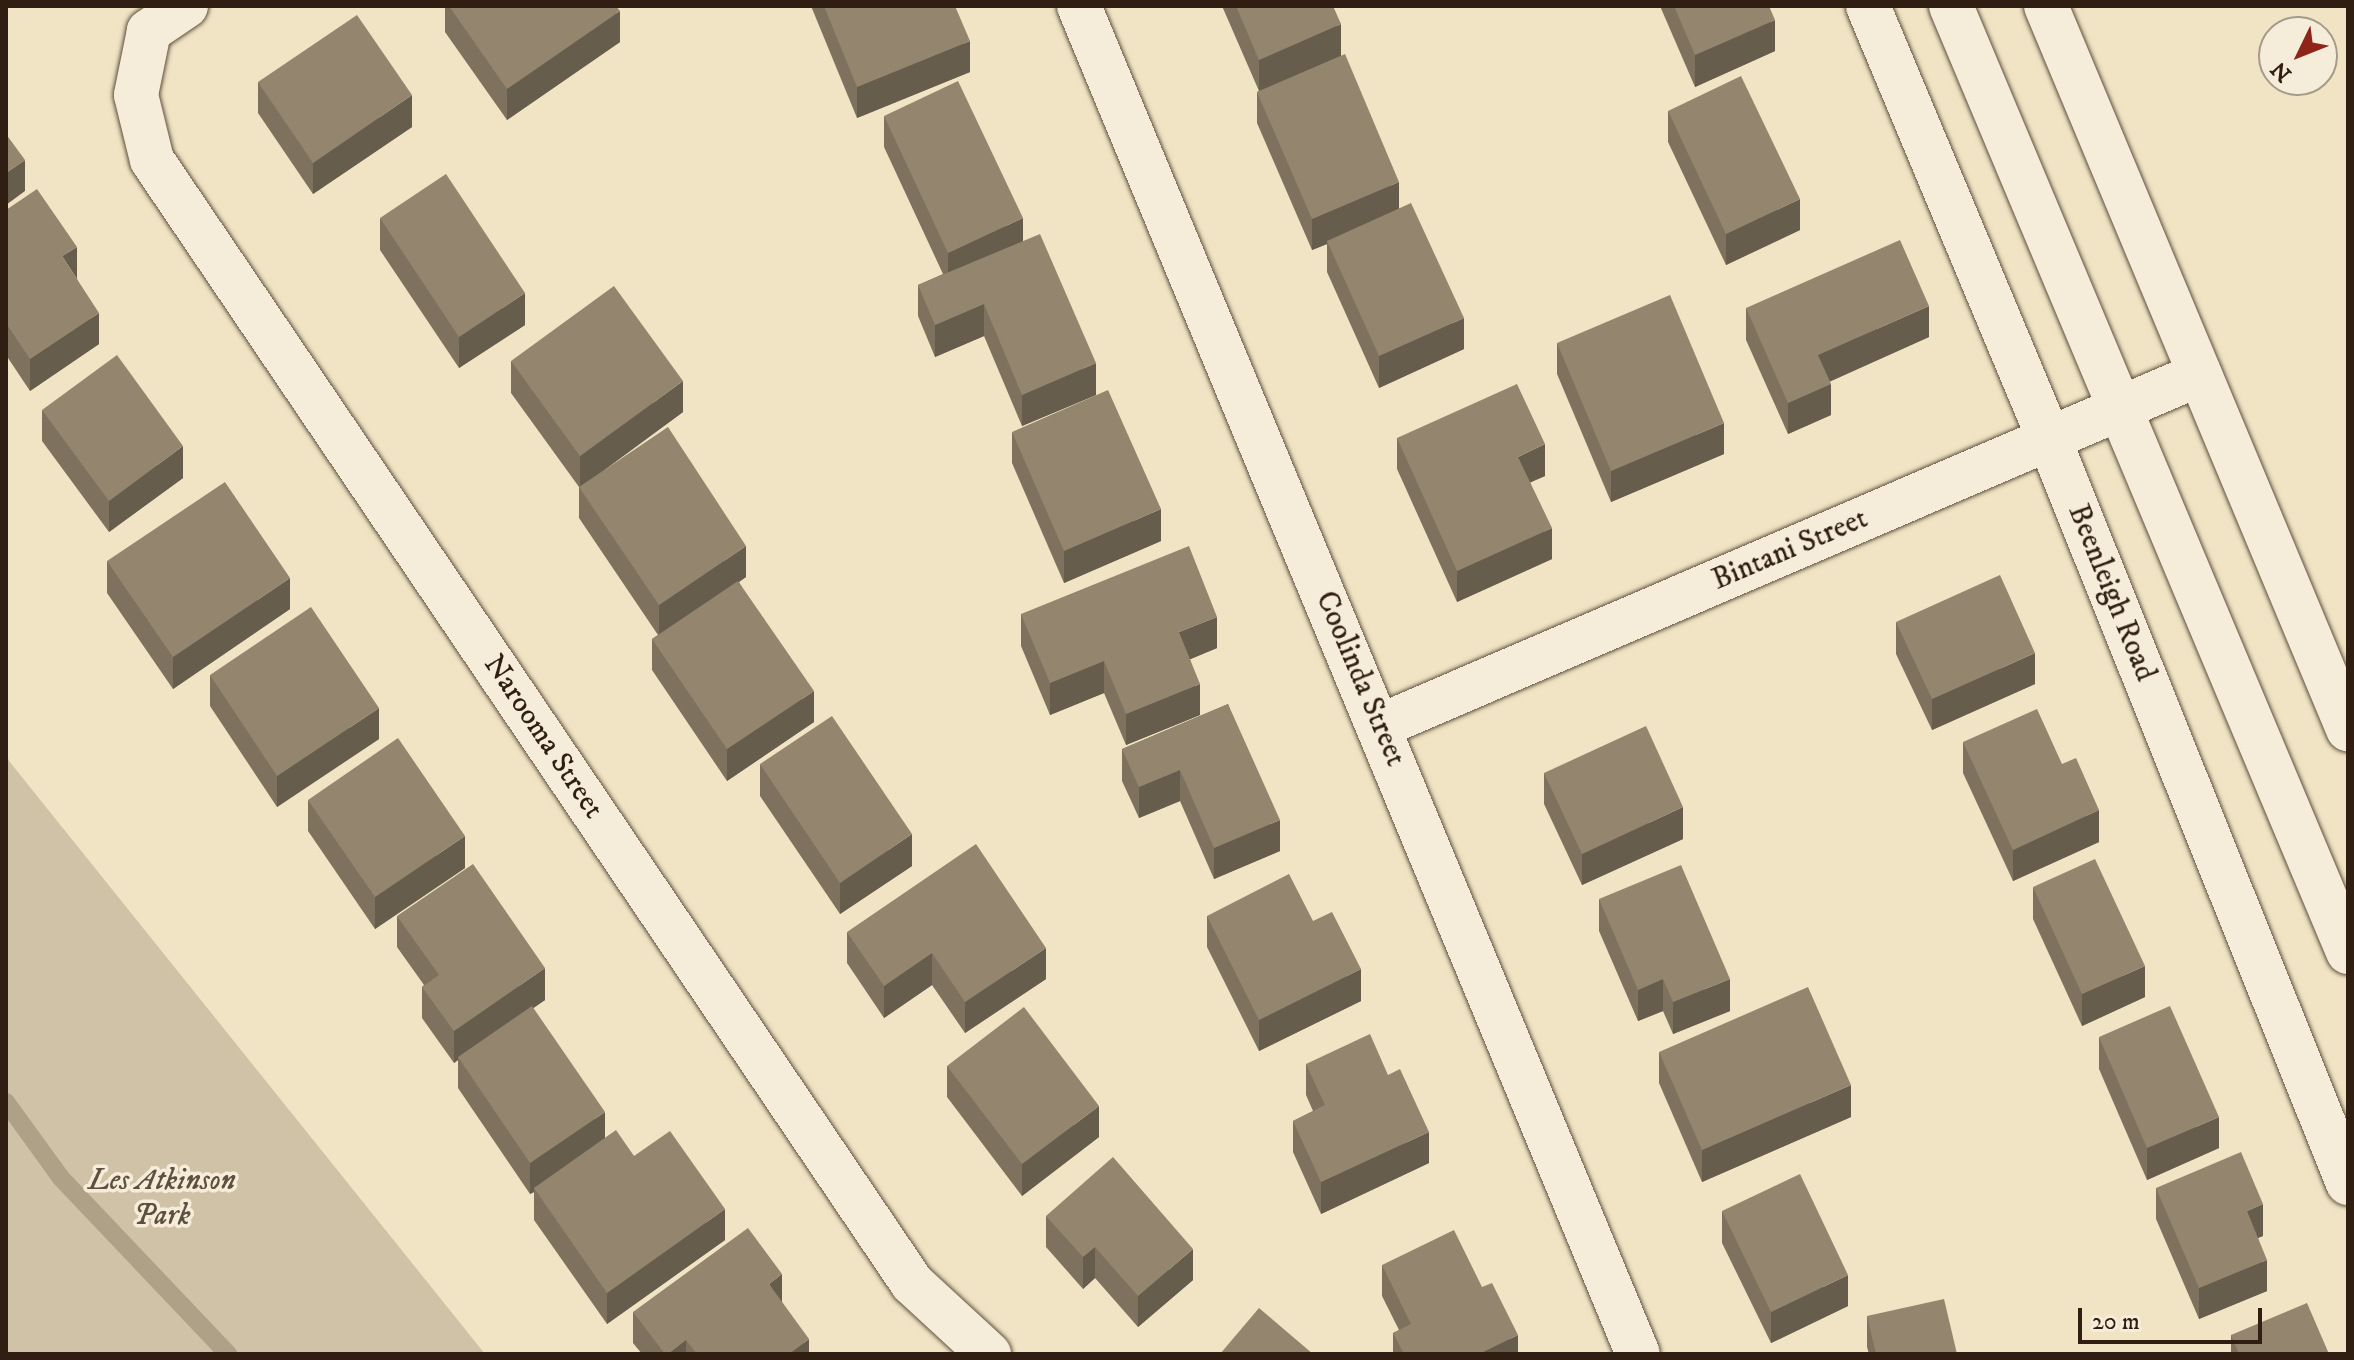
<!DOCTYPE html>
<html>
<head>
<meta charset="utf-8">
<style>
	body { margin:0 }
	#map { position:relative; width:2354px; height:1360px; overflow:hidden; background:#f0e4c4; font-family:"IM FELL DW Pica",serif }
	div>[style] { position:absolute }
	[style*='--x'] { left:calc(var(--x)*1px); top:calc(var(--y)*1px); width:calc(var(--w)*1px); rotate:calc(var(--a)*1deg) }
	.green>* { inset:0; background:#cfc2a6 }
	.stream>* { height:18px; margin:-9px; padding:0 9px; transform-origin:9px; border-radius:9px; background:#aea187 }
	.roads { filter:drop-shadow(0 0 2px #5f503e) drop-shadow(0 0 2px #5f503e) }
	.minor>* { height:44px; margin:-22px; padding:0 22px; transform-origin:22px; border-radius:22px; background:#f5edd9 }
	.secondary>* { height:44px; margin:-22px; padding:0 22px; transform-origin:22px; border-radius:22px; background:#f5edd9 }
	.wall>* { inset:0; background:#7e725f }
	.shaded-wall>* { inset:0; background:#675d4d }
	.building>* { inset:0; background:#93856e }
	span { translate:-50% -50%; white-space:nowrap; text-align:center; line-height:1.15; -webkit-text-stroke:7px #f5edd9; paint-order:stroke }
	.street-label { font-size:30px; color:#2f1e11 }
	.park-label { font-size:30px; color:#5f4f3e; font-style:italic }
	.frame { position:absolute; inset:0; border:8px solid #2f1e11; pointer-events:none }
	.north { position:absolute; left:2258px; top:16px; width:80px; height:80px; box-sizing:border-box; background:#f5edd9; border:2px solid #a69a89; border-radius:50%; rotate:227deg; font-size:22px; font-weight:700; line-height:32px; text-align:center; color:#2f1e11 }
	.north::after { content:''; display:block; margin:auto; width:28px; height:36px; background:#8f2418; clip-path:polygon(50% 0,100% 100%,50% 72%,0 100%) }
	.scale { position:absolute; left:2078px; top:1308px; width:184px; height:36px; box-sizing:border-box; border:4px solid #2f1e11; border-top:0; padding-left:10px; font-size:24px; line-height:28px; white-space:nowrap; color:#2f1e11; -webkit-text-stroke:6px #f5edd9; paint-order:stroke }
</style>
</head>
<body>
<div id="map">
	<div class="green">
		<div style="clip-path:polygon(6px 753px,9px 761px,485px 1354px,6px 1354px)"></div>
	</div>
	<div class="stream">
		<div style="--x:6;--y:1102;--w:94;--a:54.1"></div>
		<div style="--x:61;--y:1178;--w:243;--a:46.5"></div>
	</div>
	<div class="roads">
		<div class="minor">
			<div style="--x:186;--y:6;--w:45;--a:146"></div>
			<div style="--x:149;--y:31;--w:65;--a:101.5"></div>
			<div style="--x:136;--y:95;--w:67;--a:76.2"></div>
			<div style="--x:152;--y:160;--w:1356;--a:55.91"></div>
			<div style="--x:912;--y:1283;--w:105;--a:42.7"></div>
			<div style="--x:1079;--y:6;--w:1459;--a:67.48"></div>
			<div style="--x:1868;--y:6;--w:469;--a:67.3"></div>
			<div style="--x:2049;--y:439;--w:802;--a:68.11"></div>
			<div style="--x:1380;--y:726;--w:892;--a:-23.23"></div>
		</div>
		<div class="secondary">
			<div style="--x:1951;--y:6;--w:1026;--a:67.23"></div>
			<div style="--x:2046;--y:6;--w:784;--a:67.33"></div>
		</div>
	</div>
	<div class="wall">
		<div style="clip-path:polygon(445px 6px,616px 6px,620px 42px,507px 120px,445px 32px)"></div>
		<div style="clip-path:polygon(811px 6px,955px 6px,970px 72px,857px 118px)"></div>
		<div style="clip-path:polygon(1222px 6px,1333px 6px,1341px 56px,1399px 208px,1464px 349px,1379px 388px,1327px 272px,1327px 244px,1312px 250px,1257px 123px,1257px 92px,1259px 91px)"></div>
		<div style="clip-path:polygon(1660px 6px,1769px 6px,1775px 51px,1695px 87px)"></div>
		<div style="clip-path:polygon(258px 82px,412px 127px,313px 194px,258px 113px)"></div>
		<div style="clip-path:polygon(1668px 111px,1800px 230px,1726px 265px,1668px 142px)"></div>
		<div style="clip-path:polygon(884px 116px,1023px 241px,1096px 395px,1022px 426px,984px 336px,935px 357px,918px 316px,918px 285px,943px 274px,884px 147px)"></div>
		<div style="clip-path:polygon(6px 210px,77px 279px,99px 344px,30px 391px,6px 355px)"></div>
		<div style="clip-path:polygon(380px 218px,525px 325px,459px 368px,380px 250px)"></div>
		<div style="clip-path:polygon(1746px 308px,1929px 337px,1830px 381px,1831px 415px,1788px 434px,1746px 340px)"></div>
		<div style="clip-path:polygon(1557px 343px,1724px 454px,1611px 502px,1557px 374px)"></div>
		<div style="clip-path:polygon(511px 361px,683px 412px,604px 470px,746px 577px,739px 582px,814px 722px,727px 781px,652px 670px,652px 639px,658px 635px,579px 518px,579px 487px,511px 393px)"></div>
		<div style="clip-path:polygon(42px 410px,183px 478px,109px 532px,42px 441px)"></div>
		<div style="clip-path:polygon(1012px 432px,1161px 541px,1064px 583px,1012px 463px)"></div>
		<div style="clip-path:polygon(1397px 438px,1545px 476px,1530px 482px,1552px 559px,1457px 602px,1397px 469px)"></div>
		<div style="clip-path:polygon(107px 561px,290px 609px,173px 689px,107px 593px)"></div>
		<div style="clip-path:polygon(1021px 614px,1217px 648px,1190px 659px,1200px 715px,1126px 745px,1104px 693px,1050px 715px,1021px 646px)"></div>
		<div style="clip-path:polygon(1896px 622px,2035px 684px,1932px 730px,1896px 654px)"></div>
		<div style="clip-path:polygon(210px 675px,379px 739px,277px 807px,210px 706px)"></div>
		<div style="clip-path:polygon(1228px 704px,1280px 851px,1214px 879px,1180px 801px,1139px 818px,1122px 781px,1122px 749px)"></div>
		<div style="clip-path:polygon(1963px 742px,2062px 764px,2099px 842px,2013px 881px,1963px 773px)"></div>
		<div style="clip-path:polygon(760px 764px,912px 866px,840px 914px,760px 796px)"></div>
		<div style="clip-path:polygon(1544px 773px,1683px 839px,1582px 885px,1544px 804px)"></div>
		<div style="clip-path:polygon(308px 800px,465px 868px,375px 929px,308px 831px)"></div>
		<div style="clip-path:polygon(2033px 887px,2145px 997px,2082px 1026px,2033px 919px)"></div>
		<div style="clip-path:polygon(1599px 899px,1730px 1011px,1673px 1034px,1663px 1011px,1638px 1021px,1599px 931px)"></div>
		<div style="clip-path:polygon(397px 916px,545px 1000px,533px 1008px,605px 1138px,634px 1156px,725px 1240px,607px 1324px,534px 1220px,534px 1192px,530px 1194px,458px 1088px,458px 1060px,454px 1063px,422px 1018px,422px 987px,424px 985px,397px 947px)"></div>
		<div style="clip-path:polygon(1207px 916px,1313px 921px,1361px 1001px,1259px 1051px,1207px 947px)"></div>
		<div style="clip-path:polygon(847px 932px,1046px 979px,965px 1033px,932px 985px,884px 1018px,847px 963px)"></div>
		<div style="clip-path:polygon(2099px 1037px,2219px 1148px,2147px 1180px,2099px 1069px)"></div>
		<div style="clip-path:polygon(1659px 1052px,1851px 1117px,1702px 1182px,1659px 1083px)"></div>
		<div style="clip-path:polygon(1306px 1064px,1429px 1163px,1321px 1214px,1293px 1152px,1293px 1121px,1313px 1111px,1306px 1095px)"></div>
		<div style="clip-path:polygon(947px 1066px,1099px 1137px,1022px 1196px,947px 1097px)"></div>
		<div style="clip-path:polygon(2156px 1188px,2263px 1236px,2258px 1238px,2267px 1291px,2199px 1319px,2156px 1219px)"></div>
		<div style="clip-path:polygon(1722px 1211px,1848px 1306px,1771px 1343px,1722px 1243px)"></div>
		<div style="clip-path:polygon(1046px 1216px,1193px 1280px,1138px 1327px,1095px 1278px,1083px 1289px,1046px 1247px)"></div>
		<div style="clip-path:polygon(1382px 1265px,1482px 1287px,1518px 1354px,1393px 1354px,1393px 1333px,1399px 1330px,1382px 1296px)"></div>
		<div style="clip-path:polygon(782px 1302px,809px 1354px,642px 1354px,633px 1343px,633px 1312px)"></div>
		<div style="clip-path:polygon(1867px 1316px,1957px 1354px,1869px 1354px,1867px 1347px)"></div>
		<div style="clip-path:polygon(2231px 1335px,2329px 1354px,2231px 1354px)"></div>
	</div>
	<div class="shaded-wall">
		<div style="clip-path:polygon(620px 11px,620px 42px,507px 120px,507px 89px)"></div>
		<div style="clip-path:polygon(1775px 20px,1775px 51px,1695px 87px,1695px 55px)"></div>
		<div style="clip-path:polygon(1341px 24px,1341px 56px,1259px 91px,1259px 60px)"></div>
		<div style="clip-path:polygon(970px 41px,970px 72px,857px 118px,857px 87px)"></div>
		<div style="clip-path:polygon(412px 95px,412px 127px,313px 194px,313px 163px)"></div>
		<div style="clip-path:polygon(25px 160px,25px 191px,6px 205px,6px 173px)"></div>
		<div style="clip-path:polygon(1399px 182px,1399px 213px,1327px 241px,1327px 244px,1312px 250px,1312px 219px)"></div>
		<div style="clip-path:polygon(1800px 199px,1800px 230px,1726px 265px,1726px 234px)"></div>
		<div style="clip-path:polygon(1023px 218px,1023px 250px,948px 284px,948px 253px)"></div>
		<div style="clip-path:polygon(77px 247px,77px 279px,62px 256px)"></div>
		<div style="clip-path:polygon(525px 293px,525px 325px,459px 368px,459px 337px)"></div>
		<div style="clip-path:polygon(984px 304px,984px 336px,935px 357px,935px 325px)"></div>
		<div style="clip-path:polygon(1929px 306px,1929px 337px,1818px 387px,1818px 355px)"></div>
		<div style="clip-path:polygon(99px 313px,99px 344px,30px 391px,30px 359px)"></div>
		<div style="clip-path:polygon(1464px 318px,1464px 349px,1379px 388px,1379px 356px)"></div>
		<div style="clip-path:polygon(1096px 363px,1096px 395px,1022px 426px,1022px 395px)"></div>
		<div style="clip-path:polygon(683px 381px,683px 412px,580px 488px,580px 456px)"></div>
		<div style="clip-path:polygon(1831px 384px,1831px 415px,1788px 434px,1788px 403px)"></div>
		<div style="clip-path:polygon(1724px 423px,1724px 454px,1611px 502px,1611px 471px)"></div>
		<div style="clip-path:polygon(1545px 444px,1545px 476px,1518px 488px,1518px 457px)"></div>
		<div style="clip-path:polygon(183px 446px,183px 478px,109px 532px,109px 501px)"></div>
		<div style="clip-path:polygon(1161px 509px,1161px 541px,1064px 583px,1064px 551px)"></div>
		<div style="clip-path:polygon(1552px 528px,1552px 559px,1457px 602px,1457px 571px)"></div>
		<div style="clip-path:polygon(746px 546px,746px 577px,659px 636px,659px 605px)"></div>
		<div style="clip-path:polygon(290px 578px,290px 609px,173px 689px,173px 657px)"></div>
		<div style="clip-path:polygon(1217px 617px,1217px 648px,1179px 664px,1179px 632px)"></div>
		<div style="clip-path:polygon(2035px 653px,2035px 684px,1932px 730px,1932px 699px)"></div>
		<div style="clip-path:polygon(1104px 661px,1104px 693px,1050px 715px,1050px 683px)"></div>
		<div style="clip-path:polygon(1200px 684px,1200px 715px,1126px 745px,1126px 714px)"></div>
		<div style="clip-path:polygon(814px 691px,814px 722px,727px 781px,727px 749px)"></div>
		<div style="clip-path:polygon(379px 708px,379px 739px,277px 807px,277px 776px)"></div>
		<div style="clip-path:polygon(1180px 770px,1180px 801px,1139px 818px,1139px 787px)"></div>
		<div style="clip-path:polygon(1683px 807px,1683px 839px,1582px 885px,1582px 854px)"></div>
		<div style="clip-path:polygon(2099px 810px,2099px 842px,2013px 881px,2013px 850px)"></div>
		<div style="clip-path:polygon(1280px 820px,1280px 851px,1214px 879px,1214px 848px)"></div>
		<div style="clip-path:polygon(912px 834px,912px 866px,840px 914px,840px 883px)"></div>
		<div style="clip-path:polygon(465px 836px,465px 868px,375px 929px,375px 897px)"></div>
		<div style="clip-path:polygon(1046px 948px,1046px 979px,965px 1033px,965px 1002px)"></div>
		<div style="clip-path:polygon(932px 953px,932px 985px,884px 1018px,884px 986px)"></div>
		<div style="clip-path:polygon(2145px 966px,2145px 997px,2082px 1026px,2082px 994px)"></div>
		<div style="clip-path:polygon(545px 968px,545px 1000px,460px 1059px,458px 1057px,458px 1060px,454px 1063px,454px 1031px)"></div>
		<div style="clip-path:polygon(1361px 969px,1361px 1001px,1259px 1051px,1259px 1020px)"></div>
		<div style="clip-path:polygon(1663px 979px,1663px 1011px,1638px 1021px,1638px 990px)"></div>
		<div style="clip-path:polygon(1730px 979px,1730px 1011px,1673px 1034px,1673px 1002px)"></div>
		<div style="clip-path:polygon(1851px 1085px,1851px 1117px,1702px 1182px,1702px 1150px)"></div>
		<div style="clip-path:polygon(1099px 1106px,1099px 1137px,1022px 1196px,1022px 1164px)"></div>
		<div style="clip-path:polygon(605px 1112px,605px 1143px,534px 1188px,534px 1192px,530px 1194px,530px 1163px)"></div>
		<div style="clip-path:polygon(2219px 1117px,2219px 1148px,2147px 1180px,2147px 1148px)"></div>
		<div style="clip-path:polygon(1429px 1132px,1429px 1163px,1321px 1214px,1321px 1182px)"></div>
		<div style="clip-path:polygon(2263px 1204px,2263px 1236px,2247px 1242px,2247px 1211px)"></div>
		<div style="clip-path:polygon(725px 1209px,725px 1240px,607px 1324px,607px 1293px)"></div>
		<div style="clip-path:polygon(1095px 1247px,1095px 1278px,1083px 1289px,1083px 1257px)"></div>
		<div style="clip-path:polygon(1193px 1249px,1193px 1280px,1138px 1327px,1138px 1296px)"></div>
		<div style="clip-path:polygon(2267px 1260px,2267px 1291px,2199px 1319px,2199px 1288px)"></div>
		<div style="clip-path:polygon(782px 1274px,782px 1306px,769px 1284px)"></div>
		<div style="clip-path:polygon(1848px 1275px,1848px 1306px,1771px 1343px,1771px 1312px)"></div>
		<div style="clip-path:polygon(1518px 1335px,1518px 1354px,1479px 1354px)"></div>
		<div style="clip-path:polygon(809px 1339px,809px 1354px,789px 1354px)"></div>
		<div style="clip-path:polygon(686px 1340px,686px 1354px,668px 1354px)"></div>
	</div>
	<div class="building">
		<div style="clip-path:polygon(449px 6px,616px 6px,620px 11px,507px 89px)"></div>
		<div style="clip-path:polygon(824px 6px,955px 6px,970px 41px,857px 87px)"></div>
		<div style="clip-path:polygon(1236px 6px,1333px 6px,1341px 24px,1259px 60px)"></div>
		<div style="clip-path:polygon(1674px 6px,1769px 6px,1775px 20px,1695px 55px)"></div>
		<div style="clip-path:polygon(357px 15px,412px 95px,313px 163px,258px 82px)"></div>
		<div style="clip-path:polygon(1345px 54px,1399px 182px,1312px 219px,1257px 92px)"></div>
		<div style="clip-path:polygon(1741px 76px,1800px 199px,1726px 234px,1668px 111px)"></div>
		<div style="clip-path:polygon(958px 81px,1023px 218px,948px 253px,884px 116px)"></div>
		<div style="clip-path:polygon(6px 134px,25px 160px,6px 173px)"></div>
		<div style="clip-path:polygon(446px 174px,525px 293px,459px 337px,380px 218px)"></div>
		<div style="clip-path:polygon(37px 189px,77px 247px,62px 256px,99px 313px,30px 359px,6px 323px,6px 210px)"></div>
		<div style="clip-path:polygon(1411px 203px,1464px 318px,1379px 356px,1327px 241px)"></div>
		<div style="clip-path:polygon(1040px 234px,1096px 363px,1022px 395px,984px 304px,935px 325px,918px 285px)"></div>
		<div style="clip-path:polygon(1900px 240px,1929px 306px,1818px 355px,1831px 384px,1788px 403px,1746px 308px)"></div>
		<div style="clip-path:polygon(614px 286px,683px 381px,580px 456px,511px 361px)"></div>
		<div style="clip-path:polygon(1670px 295px,1724px 423px,1611px 471px,1557px 343px)"></div>
		<div style="clip-path:polygon(117px 355px,183px 446px,109px 501px,42px 410px)"></div>
		<div style="clip-path:polygon(1517px 384px,1545px 444px,1518px 457px,1552px 528px,1457px 571px,1397px 438px)"></div>
		<div style="clip-path:polygon(1108px 390px,1161px 509px,1064px 551px,1012px 432px)"></div>
		<div style="clip-path:polygon(668px 427px,746px 546px,659px 605px,579px 487px)"></div>
		<div style="clip-path:polygon(225px 482px,290px 578px,173px 657px,107px 561px)"></div>
		<div style="clip-path:polygon(1189px 546px,1217px 617px,1179px 632px,1200px 684px,1126px 714px,1104px 661px,1050px 683px,1021px 614px)"></div>
		<div style="clip-path:polygon(2000px 575px,2035px 653px,1932px 699px,1896px 622px)"></div>
		<div style="clip-path:polygon(738px 581px,814px 691px,727px 749px,652px 639px)"></div>
		<div style="clip-path:polygon(311px 607px,379px 708px,277px 776px,210px 675px)"></div>
		<div style="clip-path:polygon(1228px 704px,1280px 820px,1214px 848px,1180px 770px,1139px 787px,1122px 749px)"></div>
		<div style="clip-path:polygon(2037px 709px,2062px 764px,2076px 758px,2099px 810px,2013px 850px,1963px 742px)"></div>
		<div style="clip-path:polygon(832px 716px,912px 834px,840px 883px,760px 764px)"></div>
		<div style="clip-path:polygon(1646px 726px,1683px 807px,1582px 854px,1544px 773px)"></div>
		<div style="clip-path:polygon(398px 738px,465px 836px,375px 897px,308px 800px)"></div>
		<div style="clip-path:polygon(976px 844px,1046px 948px,965px 1002px,932px 953px,884px 986px,847px 932px)"></div>
		<div style="clip-path:polygon(2095px 859px,2145px 966px,2082px 994px,2033px 887px)"></div>
		<div style="clip-path:polygon(473px 864px,545px 968px,454px 1031px,422px 987px,439px 975px,397px 916px)"></div>
		<div style="clip-path:polygon(1681px 865px,1730px 979px,1673px 1002px,1663px 979px,1638px 990px,1599px 899px)"></div>
		<div style="clip-path:polygon(1289px 874px,1313px 921px,1332px 912px,1361px 969px,1259px 1020px,1207px 916px)"></div>
		<div style="clip-path:polygon(1808px 987px,1851px 1085px,1702px 1150px,1659px 1052px)"></div>
		<div style="clip-path:polygon(532px 1006px,605px 1112px,530px 1163px,458px 1057px)"></div>
		<div style="clip-path:polygon(2170px 1006px,2219px 1117px,2147px 1148px,2099px 1037px)"></div>
		<div style="clip-path:polygon(1024px 1007px,1099px 1106px,1022px 1164px,947px 1066px)"></div>
		<div style="clip-path:polygon(1370px 1034px,1388px 1075px,1400px 1069px,1429px 1132px,1321px 1182px,1293px 1121px,1325px 1105px,1306px 1064px)"></div>
		<div style="clip-path:polygon(616px 1130px,634px 1156px,670px 1131px,725px 1209px,607px 1293px,534px 1188px)"></div>
		<div style="clip-path:polygon(2241px 1152px,2263px 1204px,2247px 1211px,2267px 1260px,2199px 1288px,2156px 1188px)"></div>
		<div style="clip-path:polygon(1113px 1157px,1193px 1249px,1138px 1296px,1095px 1247px,1083px 1257px,1046px 1216px)"></div>
		<div style="clip-path:polygon(1800px 1174px,1848px 1275px,1771px 1312px,1722px 1211px)"></div>
		<div style="clip-path:polygon(748px 1228px,782px 1274px,769px 1284px,809px 1339px,789px 1354px,697px 1354px,686px 1340px,668px 1354px,665px 1354px,633px 1312px)"></div>
		<div style="clip-path:polygon(1454px 1230px,1482px 1287px,1492px 1283px,1518px 1335px,1479px 1354px,1404px 1354px,1393px 1333px,1411px 1324px,1382px 1265px)"></div>
		<div style="clip-path:polygon(1944px 1299px,1957px 1354px,1876px 1354px,1867px 1316px)"></div>
		<div style="clip-path:polygon(2307px 1303px,2329px 1354px,2239px 1354px,2231px 1335px)"></div>
		<div style="clip-path:polygon(1259px 1308px,1313px 1354px,1220px 1354px)"></div>
	</div>
	<div class="street-label">
		<span style="left:1790px;top:550px;rotate:-23deg">Bintani Street</span>
		<span style="left:2111px;top:593px;rotate:68deg">Beenleigh Road</span>
		<span style="left:1360px;top:679px;rotate:67deg">Coolinda Street</span>
		<span style="left:543px;top:737px;rotate:56deg">Narooma Street</span>
	</div>
	<div class="park-label">
		<span style="left:162px;top:1198px">Les Atkinson<br>Park</span>
	</div>
	<div class="frame"></div>
	<div class="north">N</div>
	<div class="scale">20 m</div>
</div>
</body>
</html>
